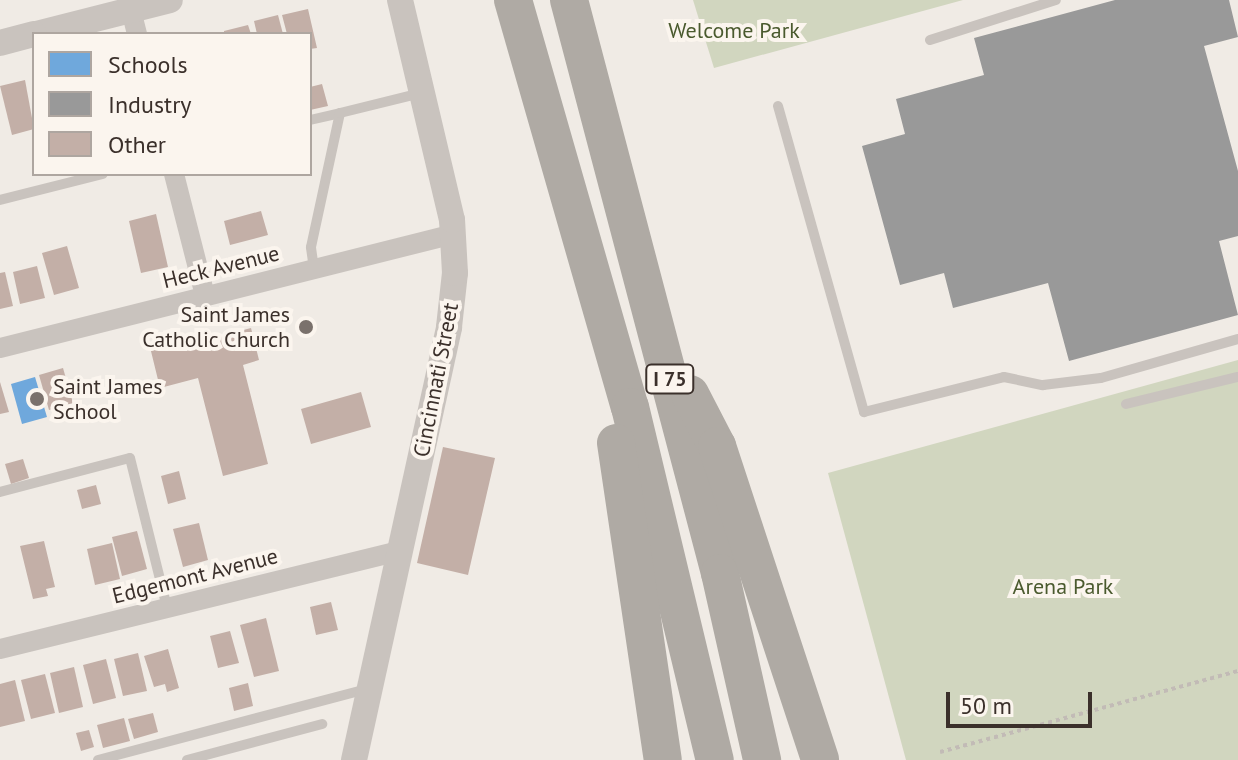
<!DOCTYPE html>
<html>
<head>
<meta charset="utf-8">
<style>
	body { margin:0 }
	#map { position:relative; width:1238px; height:760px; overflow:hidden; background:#f0ebe5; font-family:"PT Sans",sans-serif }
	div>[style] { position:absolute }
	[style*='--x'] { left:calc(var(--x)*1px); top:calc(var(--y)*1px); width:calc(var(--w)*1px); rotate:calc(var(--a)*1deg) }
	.green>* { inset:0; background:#d1d6bf }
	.schools>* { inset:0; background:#6fa8dc }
	.industry>* { inset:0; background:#999 }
	.building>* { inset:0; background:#c3afa7 }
	.path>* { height:4px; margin-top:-2px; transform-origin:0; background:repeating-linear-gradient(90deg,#c2bbb6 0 4px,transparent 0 8px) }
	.service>* { height:10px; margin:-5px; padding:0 5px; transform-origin:5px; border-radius:5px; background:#c9c3be }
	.minor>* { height:20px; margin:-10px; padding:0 10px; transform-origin:10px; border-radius:10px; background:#c9c3be }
	.tertiary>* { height:26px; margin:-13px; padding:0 13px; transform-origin:13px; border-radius:13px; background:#c9c3be }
	.motorway>* { height:38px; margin:-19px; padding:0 19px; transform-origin:19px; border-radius:19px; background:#afaaa4 }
	.dots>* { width:22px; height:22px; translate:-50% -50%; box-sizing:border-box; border:4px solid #fbf5ee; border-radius:50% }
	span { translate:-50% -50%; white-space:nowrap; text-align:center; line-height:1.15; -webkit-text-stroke:8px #fbf5ee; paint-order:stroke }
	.shield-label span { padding:2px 6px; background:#fbf5ee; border:2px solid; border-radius:6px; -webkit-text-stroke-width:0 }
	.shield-label { font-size:20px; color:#3b302b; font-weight:700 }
	.park-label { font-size:22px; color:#4a5a2e }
	.street-label { font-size:22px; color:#3b302b }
	.poi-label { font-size:22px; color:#3b302b }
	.right { translate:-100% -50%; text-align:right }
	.left { translate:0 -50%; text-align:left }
	.legend { position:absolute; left:32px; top:32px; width:280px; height:144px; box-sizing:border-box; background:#fbf5ee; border:2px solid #aea6a0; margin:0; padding:10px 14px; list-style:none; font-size:24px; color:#3b302b }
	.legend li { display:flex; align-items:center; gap:16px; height:40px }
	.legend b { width:40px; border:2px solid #aea6a0 }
	.scale { position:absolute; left:946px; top:692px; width:146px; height:36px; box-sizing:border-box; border:4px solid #3b302b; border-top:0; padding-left:10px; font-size:24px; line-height:28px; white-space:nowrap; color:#3b302b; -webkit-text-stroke:6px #fbf5ee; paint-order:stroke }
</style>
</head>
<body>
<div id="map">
	<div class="green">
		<div style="clip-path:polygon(693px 0,963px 0,714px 68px)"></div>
		<div style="clip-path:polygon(1238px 360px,1238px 760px,906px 760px,828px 473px)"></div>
	</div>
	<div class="schools">
		<div style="clip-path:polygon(35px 377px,47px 417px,22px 424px,11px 384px)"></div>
	</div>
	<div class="industry">
		<div style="clip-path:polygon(1115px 0,1229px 0,1238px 37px,1204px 46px,1238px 171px,1238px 236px,1219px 241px,1238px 315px,1069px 361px,1048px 283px,953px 308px,944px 273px,900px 285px,862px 146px,905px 134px,896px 99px,984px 75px,974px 38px)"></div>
	</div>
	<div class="building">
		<div style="clip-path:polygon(308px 9px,317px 48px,310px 49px,310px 34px,287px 34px,282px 15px)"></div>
		<div style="clip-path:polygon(278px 15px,283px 34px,257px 34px,254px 21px)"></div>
		<div style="clip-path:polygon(248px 25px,251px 34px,224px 34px,224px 31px)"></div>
		<div style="clip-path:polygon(25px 80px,34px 129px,12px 135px,0 86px)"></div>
		<div style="clip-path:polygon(322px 84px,328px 106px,310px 110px,310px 87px)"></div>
		<div style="clip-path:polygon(261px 211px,268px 235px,230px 245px,224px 221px)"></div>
		<div style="clip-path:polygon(156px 214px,168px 267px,141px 273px,129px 221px)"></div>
		<div style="clip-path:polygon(67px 246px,79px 288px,54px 295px,42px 253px)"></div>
		<div style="clip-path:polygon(37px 266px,45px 298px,20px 304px,13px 272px)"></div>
		<div style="clip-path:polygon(5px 272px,13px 306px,0 309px,0 273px)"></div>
		<div style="clip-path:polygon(251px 328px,259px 360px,243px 365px,268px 464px,223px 476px,198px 378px,160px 388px,149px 343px,171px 337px,174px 348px)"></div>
		<div style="clip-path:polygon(63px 368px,73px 403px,49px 410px,39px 375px)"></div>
		<div style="clip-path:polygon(0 382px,9px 412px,0 414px)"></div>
		<div style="clip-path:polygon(361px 392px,371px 427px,311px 444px,301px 409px)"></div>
		<div style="clip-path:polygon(443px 447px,495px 458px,468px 575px,417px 563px)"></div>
		<div style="clip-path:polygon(23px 459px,29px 478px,11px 484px,5px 464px)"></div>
		<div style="clip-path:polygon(179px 471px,186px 499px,168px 504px,161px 476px)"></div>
		<div style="clip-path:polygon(96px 485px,101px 504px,82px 509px,77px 490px)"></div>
		<div style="clip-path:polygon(199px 523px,208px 560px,183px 567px,173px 529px)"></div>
		<div style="clip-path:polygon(137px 531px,147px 569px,122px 576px,112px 537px)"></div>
		<div style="clip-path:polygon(44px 541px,55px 587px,46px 589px,48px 596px,33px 599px,20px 546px)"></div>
		<div style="clip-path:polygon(112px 543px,120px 579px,95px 585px,87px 549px)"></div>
		<div style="clip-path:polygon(331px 602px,338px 630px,316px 635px,310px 607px)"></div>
		<div style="clip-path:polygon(266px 618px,279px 671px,254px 677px,240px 625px)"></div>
		<div style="clip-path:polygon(230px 631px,239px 663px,218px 668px,210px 636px)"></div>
		<div style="clip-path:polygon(168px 649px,179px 688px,167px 692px,165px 684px,154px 687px,144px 656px)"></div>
		<div style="clip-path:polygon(138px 653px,147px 691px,123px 696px,114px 659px)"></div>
		<div style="clip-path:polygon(106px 659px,116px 698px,93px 704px,83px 665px)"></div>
		<div style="clip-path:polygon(74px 667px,83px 707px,59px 713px,50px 673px)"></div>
		<div style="clip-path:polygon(45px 674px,55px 713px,31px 719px,21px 680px)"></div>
		<div style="clip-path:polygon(15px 680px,25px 721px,0 727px,0 684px)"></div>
		<div style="clip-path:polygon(248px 683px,253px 706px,234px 711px,229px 688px)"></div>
		<div style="clip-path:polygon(153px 713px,158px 732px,134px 739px,128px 719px)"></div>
		<div style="clip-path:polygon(124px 718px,130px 741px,103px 748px,97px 725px)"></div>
		<div style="clip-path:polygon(89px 730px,94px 747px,81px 751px,76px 733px)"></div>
	</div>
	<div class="path">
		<div style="--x:940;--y:752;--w:309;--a:-15.2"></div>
	</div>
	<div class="service">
		<div style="--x:930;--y:40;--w:132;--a:-17.6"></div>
		<div style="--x:778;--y:106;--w:318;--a:74.3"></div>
		<div style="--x:864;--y:412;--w:144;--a:-14"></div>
		<div style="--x:1004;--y:377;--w:40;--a:12"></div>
		<div style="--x:1043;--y:385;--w:58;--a:-6.9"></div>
		<div style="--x:1101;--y:378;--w:142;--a:-15.9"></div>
		<div style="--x:310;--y:120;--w:31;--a:-13"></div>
		<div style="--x:0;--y:200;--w:106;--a:-14.2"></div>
		<div style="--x:314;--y:269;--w:22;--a:-98"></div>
		<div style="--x:311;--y:247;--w:137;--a:-77.8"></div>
		<div style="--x:340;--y:113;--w:83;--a:-13.9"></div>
		<div style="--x:1126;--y:404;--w:115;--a:-13.6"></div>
		<div style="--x:0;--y:492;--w:134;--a:-14.7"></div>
		<div style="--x:130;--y:458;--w:154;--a:76.1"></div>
		<div style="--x:98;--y:760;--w:278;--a:-14.8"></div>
		<div style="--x:187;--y:760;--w:140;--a:-14.9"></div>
	</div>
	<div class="minor">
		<div style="--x:131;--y:10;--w:25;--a:76"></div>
		<div style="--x:174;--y:174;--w:126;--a:75.7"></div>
		<div style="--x:0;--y:348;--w:467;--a:-14.1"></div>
		<div style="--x:0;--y:649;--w:414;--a:-13.8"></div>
	</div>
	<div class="tertiary">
		<div style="--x:36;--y:34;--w:138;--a:-14.2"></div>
		<div style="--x:0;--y:43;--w:35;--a:-15"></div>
		<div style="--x:354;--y:760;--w:443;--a:-77.6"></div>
		<div style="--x:449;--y:327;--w:54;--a:-83.7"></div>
		<div style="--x:455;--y:273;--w:53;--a:-93.2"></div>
		<div style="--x:452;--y:220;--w:226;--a:-103.3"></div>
	</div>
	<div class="motorway">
		<div style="--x:513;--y:0;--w:423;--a:74"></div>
		<div style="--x:630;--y:407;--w:363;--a:76.5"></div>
		<div style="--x:569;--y:0;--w:593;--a:75.24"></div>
		<div style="--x:720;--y:573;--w:192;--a:77.3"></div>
		<div style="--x:690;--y:394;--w:59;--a:62.6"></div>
		<div style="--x:717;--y:446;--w:330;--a:71.8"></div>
		<div style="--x:616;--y:443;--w:320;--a:81.6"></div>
	</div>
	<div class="dots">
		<div style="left:306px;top:327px;background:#7a716c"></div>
		<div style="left:37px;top:399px;background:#7a716c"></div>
	</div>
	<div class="shield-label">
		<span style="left:670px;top:379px">I 75</span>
	</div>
	<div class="park-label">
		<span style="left:734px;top:31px">Welcome Park</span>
		<span style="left:1063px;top:587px">Arena Park</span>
	</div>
	<div class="street-label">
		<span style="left:221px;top:267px;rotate:-14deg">Heck Avenue</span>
		<span style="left:436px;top:380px;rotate:-79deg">Cincinnati Street</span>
		<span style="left:195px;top:576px;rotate:-14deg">Edgemont Avenue</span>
	</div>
	<div class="poi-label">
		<span class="right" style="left:290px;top:327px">Saint James<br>Catholic Church</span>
		<span class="left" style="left:53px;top:399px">Saint James<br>School</span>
	</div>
	<ul class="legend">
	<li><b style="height:22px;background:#6fa8dc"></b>Schools</li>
	<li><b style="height:22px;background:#999"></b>Industry</li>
	<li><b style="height:22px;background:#c3afa7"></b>Other</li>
	</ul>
	<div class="scale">50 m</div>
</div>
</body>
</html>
